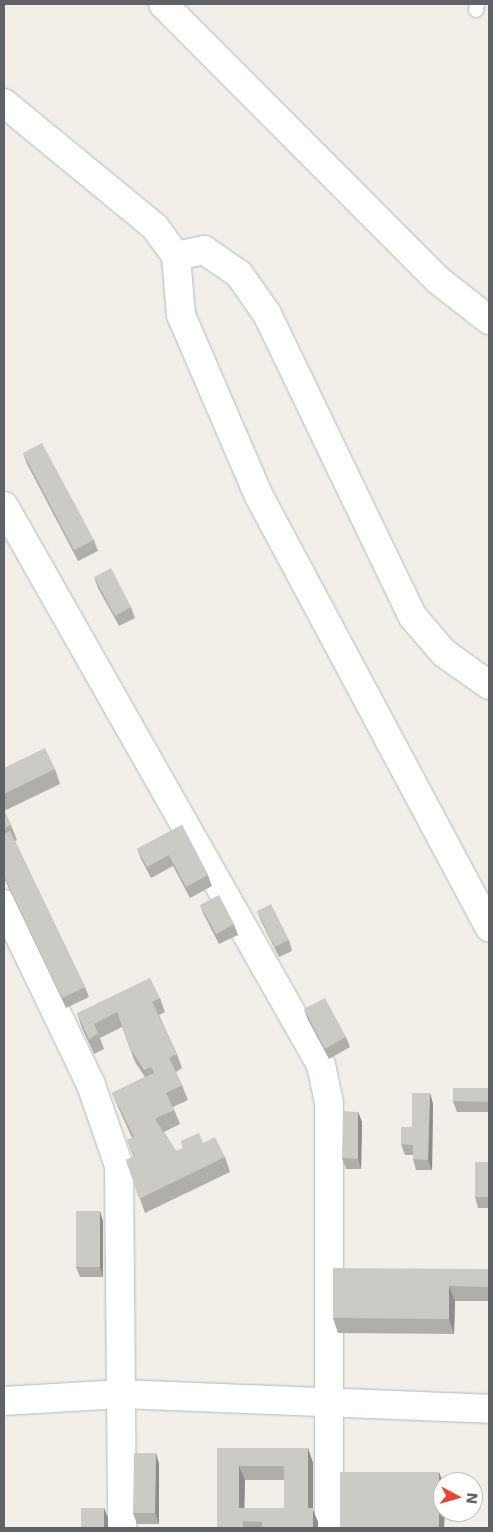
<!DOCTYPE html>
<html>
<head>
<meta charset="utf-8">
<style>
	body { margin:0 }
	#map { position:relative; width:493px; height:1532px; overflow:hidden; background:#f1efe8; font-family:"DejaVu Sans",sans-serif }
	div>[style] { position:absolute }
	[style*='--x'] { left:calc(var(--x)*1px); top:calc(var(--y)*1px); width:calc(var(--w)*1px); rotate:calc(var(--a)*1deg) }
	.roads { filter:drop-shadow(0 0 1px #b5b8bc) drop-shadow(0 0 1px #b5b8bc) }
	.service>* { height:14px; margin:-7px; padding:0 7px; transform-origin:7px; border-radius:7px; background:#fff }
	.minor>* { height:28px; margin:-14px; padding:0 14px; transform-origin:14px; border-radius:14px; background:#fff }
	.wall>* { inset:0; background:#afaea9 }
	.shaded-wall>* { inset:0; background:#8f8d8a }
	.building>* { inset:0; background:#cccac5 }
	span { translate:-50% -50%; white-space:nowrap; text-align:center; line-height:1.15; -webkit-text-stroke:4.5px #fff; paint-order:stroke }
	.frame { position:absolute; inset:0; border:5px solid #5f6368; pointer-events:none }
	.north { position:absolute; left:433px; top:1472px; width:50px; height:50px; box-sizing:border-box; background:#fff; border:1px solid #bfc1c3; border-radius:50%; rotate:96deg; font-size:14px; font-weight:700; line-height:20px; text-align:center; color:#5f6368 }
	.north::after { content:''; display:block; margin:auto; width:18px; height:22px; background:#ea4335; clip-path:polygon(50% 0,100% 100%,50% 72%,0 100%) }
</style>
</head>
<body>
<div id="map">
	<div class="roads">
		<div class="service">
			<div style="--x:476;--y:10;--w:6;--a:-81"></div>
		</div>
		<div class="minor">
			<div style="--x:163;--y:4;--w:390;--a:45.1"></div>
			<div style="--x:438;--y:280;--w:65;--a:38.1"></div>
			<div style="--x:4;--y:103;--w:195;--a:39.4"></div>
			<div style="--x:155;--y:227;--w:36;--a:54"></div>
			<div style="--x:176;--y:256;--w:59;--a:85.2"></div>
			<div style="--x:181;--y:315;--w:197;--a:66.7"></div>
			<div style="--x:259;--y:496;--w:489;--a:61.9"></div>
			<div style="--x:176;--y:256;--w:29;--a:-12"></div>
			<div style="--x:204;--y:250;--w:42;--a:34.4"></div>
			<div style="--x:239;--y:274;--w:49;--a:55"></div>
			<div style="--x:267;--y:314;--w:336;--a:64.3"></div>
			<div style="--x:413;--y:617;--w:48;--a:49.3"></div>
			<div style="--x:444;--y:653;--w:55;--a:35.4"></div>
			<div style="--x:4;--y:506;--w:643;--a:60.44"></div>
			<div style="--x:321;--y:1065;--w:38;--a:78"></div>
			<div style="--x:329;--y:1102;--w:426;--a:90"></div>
			<div style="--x:4;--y:904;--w:201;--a:64.3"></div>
			<div style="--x:91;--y:1085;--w:86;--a:70.9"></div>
			<div style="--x:119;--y:1166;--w:362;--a:89.5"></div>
			<div style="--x:4;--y:1401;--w:117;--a:-3.4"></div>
			<div style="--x:121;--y:1394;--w:368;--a:2.3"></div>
		</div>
	</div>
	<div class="wall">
		<div style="clip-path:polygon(23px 453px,94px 540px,98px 551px,78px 561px,27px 464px)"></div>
		<div style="clip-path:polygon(94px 577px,131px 607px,135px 618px,119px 626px,98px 588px)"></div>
		<div style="clip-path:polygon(4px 768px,55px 769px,60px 784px,4px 811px,11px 825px,17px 840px,15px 841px,85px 987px,89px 997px,66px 1008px,4px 878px)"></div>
		<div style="clip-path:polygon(182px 825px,208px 875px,212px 886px,190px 898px,173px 866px,151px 878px,141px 859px,137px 849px)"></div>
		<div style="clip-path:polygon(200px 905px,234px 924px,238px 935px,219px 944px,204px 915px)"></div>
		<div style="clip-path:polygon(257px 911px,289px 940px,292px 951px,279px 957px,261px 921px)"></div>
		<div style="clip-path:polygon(160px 998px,165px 1012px,159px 1015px,177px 1054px,182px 1068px,176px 1072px,182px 1085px,188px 1100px,173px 1107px,180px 1124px,164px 1132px,176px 1151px,183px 1148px,181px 1141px,203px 1143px,225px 1157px,230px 1172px,145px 1213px,126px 1160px,134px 1157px,127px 1140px,132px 1138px,118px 1107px,112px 1093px,145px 1077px,135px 1062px,122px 1027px,100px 1038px,104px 1049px,94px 1054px,82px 1028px,77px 1013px)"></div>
		<div style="clip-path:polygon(304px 1009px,346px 1037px,350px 1047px,329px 1059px,308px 1020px)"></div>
		<div style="clip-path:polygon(489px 1088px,489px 1112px,457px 1112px,453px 1101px)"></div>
		<div style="clip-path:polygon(430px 1093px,433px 1104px,432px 1170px,416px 1170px,413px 1159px,413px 1155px,405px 1155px,401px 1144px,412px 1127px)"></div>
		<div style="clip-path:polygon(358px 1112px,362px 1122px,361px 1169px,346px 1169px,342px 1158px)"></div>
		<div style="clip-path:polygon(489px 1162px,489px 1301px,455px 1301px,454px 1334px,338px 1333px,333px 1318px,489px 1269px,489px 1208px,478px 1208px,475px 1197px)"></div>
		<div style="clip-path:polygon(100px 1211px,103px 1222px,103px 1277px,80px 1277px,76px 1267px)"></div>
		<div style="clip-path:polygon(evenodd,217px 1448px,308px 1448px,313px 1463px,313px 1510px,318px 1522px,318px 1528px,217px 1528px,217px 1448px,245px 1480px,284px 1480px,284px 1508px,244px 1508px,245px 1480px)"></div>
		<div style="clip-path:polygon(156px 1453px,159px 1464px,159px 1524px,137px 1524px,133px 1513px)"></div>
	</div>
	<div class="shaded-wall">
		<div style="clip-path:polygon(430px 1093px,433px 1104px,432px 1170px,428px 1160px)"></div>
		<div style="clip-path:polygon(358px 1112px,362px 1122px,361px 1169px,358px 1159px)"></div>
		<div style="clip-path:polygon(100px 1211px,103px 1222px,103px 1277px,100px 1267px)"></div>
		<div style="clip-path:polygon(449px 1286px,455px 1301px,454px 1334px,449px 1319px)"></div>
		<div style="clip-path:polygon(308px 1448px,313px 1463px,313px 1510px,318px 1522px,318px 1528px,313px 1528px,308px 1508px)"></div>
		<div style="clip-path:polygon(156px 1453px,159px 1464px,159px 1524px,155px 1513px)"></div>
		<div style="clip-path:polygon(239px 1466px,245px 1480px,244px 1522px,239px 1508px)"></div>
		<div style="clip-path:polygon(439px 1472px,443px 1482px,443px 1512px,445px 1512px,444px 1528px,439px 1528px)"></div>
		<div style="clip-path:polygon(104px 1508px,108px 1518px,108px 1528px,104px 1528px)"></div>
	</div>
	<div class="building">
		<div style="clip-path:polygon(42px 443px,94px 540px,74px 550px,23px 453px)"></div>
		<div style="clip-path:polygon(111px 568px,131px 607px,115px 616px,94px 577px)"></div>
		<div style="clip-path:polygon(45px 748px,55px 769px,4px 794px,4px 768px)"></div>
		<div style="clip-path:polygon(4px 809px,11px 825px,4px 829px)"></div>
		<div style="clip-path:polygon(182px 825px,208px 875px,186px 887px,169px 855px,147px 867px,137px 849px)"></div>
		<div style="clip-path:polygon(10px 831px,85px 987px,62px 998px,4px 876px,4px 834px)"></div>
		<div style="clip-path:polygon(219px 895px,234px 924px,216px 934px,200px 905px)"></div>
		<div style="clip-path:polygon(271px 904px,289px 940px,275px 947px,257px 911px)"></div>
		<div style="clip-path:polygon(150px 978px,160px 998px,152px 1002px,177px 1054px,169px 1058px,182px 1085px,166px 1093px,174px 1110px,155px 1119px,176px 1151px,183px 1148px,181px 1141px,199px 1133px,203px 1143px,215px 1137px,225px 1157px,139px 1199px,126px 1160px,135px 1156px,127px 1140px,134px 1137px,112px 1093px,154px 1073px,151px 1067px,144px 1070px,130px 1048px,117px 1012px,94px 1024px,98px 1034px,89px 1039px,77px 1013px)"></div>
		<div style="clip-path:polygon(325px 998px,346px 1037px,325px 1049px,304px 1009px)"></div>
		<div style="clip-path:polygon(453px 1088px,489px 1088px,489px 1102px,453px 1101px)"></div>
		<div style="clip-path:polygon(412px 1093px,430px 1093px,428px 1160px,413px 1159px,413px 1145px,401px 1144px,401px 1127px,412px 1127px)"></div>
		<div style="clip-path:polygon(343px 1111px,358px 1112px,358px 1159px,342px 1158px)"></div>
		<div style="clip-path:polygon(475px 1162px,489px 1162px,489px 1197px,475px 1197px)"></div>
		<div style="clip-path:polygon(76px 1211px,100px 1211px,100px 1267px,76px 1267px)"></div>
		<div style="clip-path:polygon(333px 1268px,489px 1269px,489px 1287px,449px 1286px,449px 1319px,333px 1318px)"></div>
		<div style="clip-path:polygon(evenodd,217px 1448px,308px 1448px,308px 1508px,313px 1508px,313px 1528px,262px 1528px,262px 1522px,243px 1521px,243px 1528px,217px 1528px,217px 1448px,239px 1466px,284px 1466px,284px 1508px,239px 1508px,239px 1466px)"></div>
		<div style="clip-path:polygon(134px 1453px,156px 1453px,155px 1513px,133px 1513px)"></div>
		<div style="clip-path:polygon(340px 1472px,439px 1472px,439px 1528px,340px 1528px)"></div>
		<div style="clip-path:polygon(81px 1508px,104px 1508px,104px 1528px,81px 1528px)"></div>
	</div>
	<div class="frame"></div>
	<div class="north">N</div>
</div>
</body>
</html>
